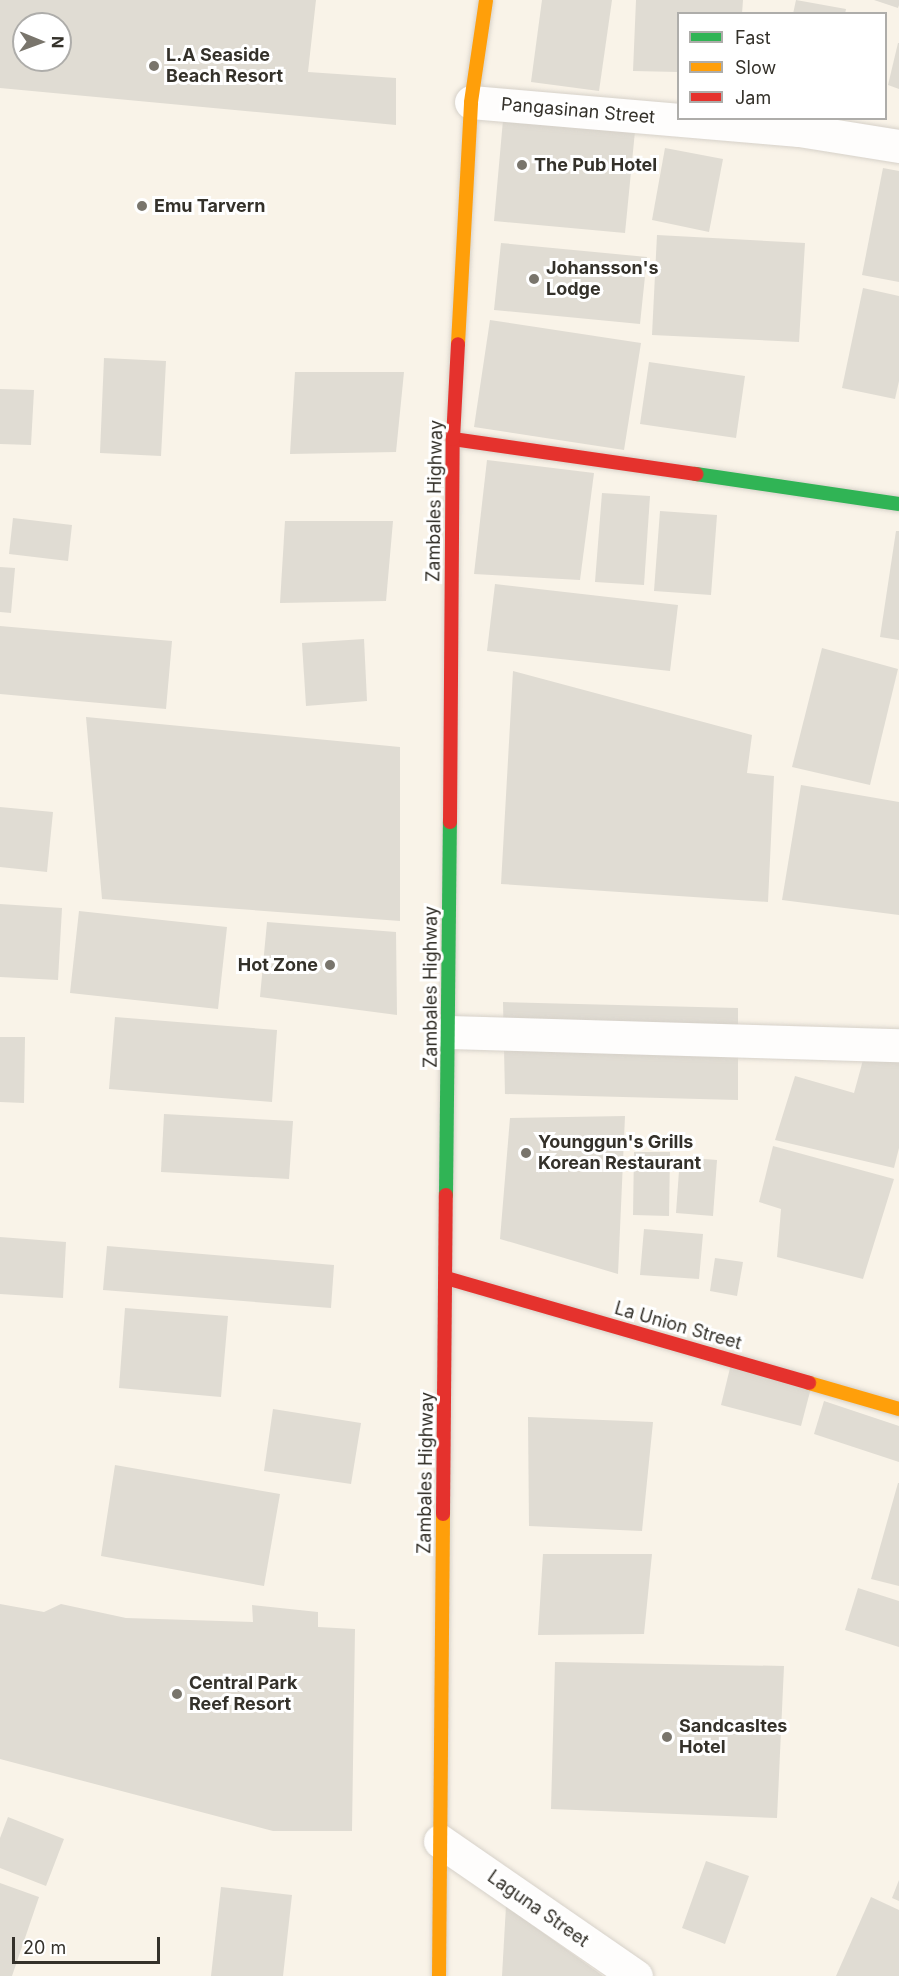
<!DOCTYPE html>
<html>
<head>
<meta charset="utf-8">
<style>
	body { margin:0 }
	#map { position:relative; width:899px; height:1976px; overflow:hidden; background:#f9f3e8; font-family:Inter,sans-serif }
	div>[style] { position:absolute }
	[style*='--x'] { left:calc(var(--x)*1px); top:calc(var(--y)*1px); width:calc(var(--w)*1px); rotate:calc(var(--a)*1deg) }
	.building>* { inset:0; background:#e0dcd3 }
	.roads { filter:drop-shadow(0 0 2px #d6d1c9) drop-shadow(0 0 2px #d6d1c9) }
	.street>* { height:33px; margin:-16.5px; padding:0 16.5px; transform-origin:16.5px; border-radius:16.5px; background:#fefdfc }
	.fast>* { height:14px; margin:-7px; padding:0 7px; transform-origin:7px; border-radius:7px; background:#30b455 }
	.slow>* { height:14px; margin:-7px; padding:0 7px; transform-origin:7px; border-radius:7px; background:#ff9f0a }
	.jam>* { height:14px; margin:-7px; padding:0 7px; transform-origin:7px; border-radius:7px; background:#e5322d }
	.dots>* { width:16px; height:16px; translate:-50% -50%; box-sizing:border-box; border:3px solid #fff; border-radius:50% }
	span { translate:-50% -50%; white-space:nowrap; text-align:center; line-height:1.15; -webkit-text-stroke:6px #fff; paint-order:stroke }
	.poi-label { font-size:18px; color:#34312a; font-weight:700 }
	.left { translate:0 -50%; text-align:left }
	.right { translate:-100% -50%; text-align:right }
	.street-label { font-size:18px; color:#34312a }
	.legend { position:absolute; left:677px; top:12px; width:210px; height:108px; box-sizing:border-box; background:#fff; border:2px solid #aeadaa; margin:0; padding:8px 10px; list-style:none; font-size:18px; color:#34312a }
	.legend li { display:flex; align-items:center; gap:12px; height:30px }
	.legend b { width:30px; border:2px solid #aeadaa }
	.north { position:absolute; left:12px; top:12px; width:60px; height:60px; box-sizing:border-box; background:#fff; border:2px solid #aeadaa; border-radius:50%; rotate:91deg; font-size:16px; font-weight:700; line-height:24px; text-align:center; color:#34312a }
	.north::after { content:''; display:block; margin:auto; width:21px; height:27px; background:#79756c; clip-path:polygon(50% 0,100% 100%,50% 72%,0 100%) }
	.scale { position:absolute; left:12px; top:1937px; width:148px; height:27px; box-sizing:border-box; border:3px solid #34312a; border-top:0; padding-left:8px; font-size:18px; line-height:21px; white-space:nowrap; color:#34312a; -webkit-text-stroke:4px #fff; paint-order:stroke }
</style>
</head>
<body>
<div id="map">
	<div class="building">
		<div style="clip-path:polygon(evenodd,0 0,316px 0,308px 72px,396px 78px,396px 125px,0 88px,0 0,24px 24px,60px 24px,60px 60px,24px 60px,24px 24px)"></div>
		<div style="clip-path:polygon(542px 0,612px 0,599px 91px,531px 82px)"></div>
		<div style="clip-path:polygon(636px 0,743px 0,742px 14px,678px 14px,678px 72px,633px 71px)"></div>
		<div style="clip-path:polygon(796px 0,846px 9px,845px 14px,793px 14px)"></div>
		<div style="clip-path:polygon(874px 0,899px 0,899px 5px,898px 8px)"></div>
		<div style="clip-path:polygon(898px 43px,899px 43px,899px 89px,888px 85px)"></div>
		<div style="clip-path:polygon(503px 120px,635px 131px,625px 233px,494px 221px)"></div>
		<div style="clip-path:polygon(665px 148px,723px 159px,709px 232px,652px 220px)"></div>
		<div style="clip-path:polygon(883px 168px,899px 171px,899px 282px,862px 275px)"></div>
		<div style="clip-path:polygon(657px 235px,805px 243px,799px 342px,652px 335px)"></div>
		<div style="clip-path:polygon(501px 243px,647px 257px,640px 324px,494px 310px)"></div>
		<div style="clip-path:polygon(863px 288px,899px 296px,899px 381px,895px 399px,842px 388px)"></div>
		<div style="clip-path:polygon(490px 320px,641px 343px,624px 450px,474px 427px)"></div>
		<div style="clip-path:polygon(104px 358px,166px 361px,161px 456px,100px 453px)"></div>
		<div style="clip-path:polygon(649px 362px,745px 376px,736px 438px,640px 424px)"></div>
		<div style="clip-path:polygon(295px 372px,404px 372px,396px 452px,290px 454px)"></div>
		<div style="clip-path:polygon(0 389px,34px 390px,31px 445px,0 444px)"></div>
		<div style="clip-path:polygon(487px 460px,594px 473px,580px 580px,474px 574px)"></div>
		<div style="clip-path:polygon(602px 493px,650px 496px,644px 585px,595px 582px)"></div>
		<div style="clip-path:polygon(660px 511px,717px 515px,711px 595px,654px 591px)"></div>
		<div style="clip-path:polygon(13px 518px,72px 525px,68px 561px,9px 554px)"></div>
		<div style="clip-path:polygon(285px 521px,393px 521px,386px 601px,280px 603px)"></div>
		<div style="clip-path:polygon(896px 531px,899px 531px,899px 640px,880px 637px)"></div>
		<div style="clip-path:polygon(0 567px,15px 568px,11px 613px,0 612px)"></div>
		<div style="clip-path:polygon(495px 584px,678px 605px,670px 671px,487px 651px)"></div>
		<div style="clip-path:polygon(0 626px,172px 641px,166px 709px,0 694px)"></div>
		<div style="clip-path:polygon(364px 639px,367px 701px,306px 706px,302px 643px)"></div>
		<div style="clip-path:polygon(822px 648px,898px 669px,870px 785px,792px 767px)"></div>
		<div style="clip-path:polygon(513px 671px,752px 735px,747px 773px,774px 776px,768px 902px,501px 884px)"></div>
		<div style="clip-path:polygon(86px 717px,400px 747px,400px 921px,102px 899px)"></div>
		<div style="clip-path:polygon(801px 785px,899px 802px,899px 915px,782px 900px)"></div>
		<div style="clip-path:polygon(0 807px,53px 812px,47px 872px,0 867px)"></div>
		<div style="clip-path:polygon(0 904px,62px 908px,58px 980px,0 977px)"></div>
		<div style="clip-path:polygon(79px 911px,227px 927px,218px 1009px,70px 993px)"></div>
		<div style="clip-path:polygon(267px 922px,396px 932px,397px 1015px,260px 997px)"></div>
		<div style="clip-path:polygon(503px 1002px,738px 1008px,738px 1100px,505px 1094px)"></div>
		<div style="clip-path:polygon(115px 1017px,277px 1030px,272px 1102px,109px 1089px)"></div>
		<div style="clip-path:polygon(0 1037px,25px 1037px,24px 1103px,0 1102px)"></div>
		<div style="clip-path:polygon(869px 1038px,899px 1046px,899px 1148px,894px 1168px,775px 1140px,795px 1076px,854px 1093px)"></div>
		<div style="clip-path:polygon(164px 1114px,293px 1121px,289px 1179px,161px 1172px)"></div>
		<div style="clip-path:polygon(625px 1116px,618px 1274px,500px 1239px,510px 1118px)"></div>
		<div style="clip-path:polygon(773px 1146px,894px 1179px,863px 1279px,777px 1257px,781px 1209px,759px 1202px)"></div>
		<div style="clip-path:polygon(634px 1152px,670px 1152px,669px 1216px,633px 1215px)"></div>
		<div style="clip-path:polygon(680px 1157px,717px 1160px,713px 1216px,676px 1213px)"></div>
		<div style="clip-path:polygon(644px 1229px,703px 1234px,699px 1279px,640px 1275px)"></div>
		<div style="clip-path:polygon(0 1237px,66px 1242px,63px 1298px,0 1294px)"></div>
		<div style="clip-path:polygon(107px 1246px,334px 1265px,331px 1308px,103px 1290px)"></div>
		<div style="clip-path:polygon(715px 1258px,743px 1262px,737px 1296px,710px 1291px)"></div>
		<div style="clip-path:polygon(125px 1308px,228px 1316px,221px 1397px,119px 1388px)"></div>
		<div style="clip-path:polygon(731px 1364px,812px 1384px,801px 1426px,721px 1405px)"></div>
		<div style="clip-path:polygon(824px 1401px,899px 1426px,899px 1462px,814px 1434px)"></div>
		<div style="clip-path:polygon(273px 1409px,361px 1423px,351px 1484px,264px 1471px)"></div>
		<div style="clip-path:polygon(528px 1417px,653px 1422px,642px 1531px,529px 1526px)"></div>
		<div style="clip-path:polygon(115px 1465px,280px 1494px,264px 1586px,101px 1556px)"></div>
		<div style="clip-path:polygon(898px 1483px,899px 1483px,899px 1586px,871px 1579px)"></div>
		<div style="clip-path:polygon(543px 1554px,652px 1554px,644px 1634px,538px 1635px)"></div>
		<div style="clip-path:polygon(858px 1588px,899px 1601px,899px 1647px,845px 1630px)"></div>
		<div style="clip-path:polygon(0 1604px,44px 1612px,61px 1604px,126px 1618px,253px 1622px,252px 1605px,318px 1612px,318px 1627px,355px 1629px,352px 1831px,273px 1831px,0 1759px)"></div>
		<div style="clip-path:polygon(555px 1662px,784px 1666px,777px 1818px,551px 1809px)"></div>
		<div style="clip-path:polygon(8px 1817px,64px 1839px,46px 1886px,0 1868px,0 1838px)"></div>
		<div style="clip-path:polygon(706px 1861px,749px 1876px,725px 1944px,682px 1928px)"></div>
		<div style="clip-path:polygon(899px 1880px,899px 1901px,892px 1898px)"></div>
		<div style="clip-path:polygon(0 1883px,39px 1897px,12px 1976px,0 1976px)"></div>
		<div style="clip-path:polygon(221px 1887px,292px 1895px,283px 1976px,211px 1976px)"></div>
		<div style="clip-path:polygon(871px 1897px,899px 1910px,899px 1976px,836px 1976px)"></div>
		<div style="clip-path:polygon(506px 1906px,603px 1976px,502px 1976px)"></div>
	</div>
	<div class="roads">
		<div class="street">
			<div style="--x:471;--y:102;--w:329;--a:4.9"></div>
			<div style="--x:799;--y:130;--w:101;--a:9.1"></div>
			<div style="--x:449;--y:1032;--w:450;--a:1.7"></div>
			<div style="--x:440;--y:1841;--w:238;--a:34.6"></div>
		</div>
		<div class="fast">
			<div style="--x:696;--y:474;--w:205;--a:8.4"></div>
			<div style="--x:446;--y:1195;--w:373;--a:-89.4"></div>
		</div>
		<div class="slow">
			<div style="--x:458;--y:344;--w:242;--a:-86.9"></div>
			<div style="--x:471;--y:102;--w:103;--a:-81.6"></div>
			<div style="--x:809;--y:1383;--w:94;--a:16.1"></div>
			<div style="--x:439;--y:1976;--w:462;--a:-89.5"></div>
		</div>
		<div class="jam">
			<div style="--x:453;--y:439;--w:246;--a:8.2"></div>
			<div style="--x:450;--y:822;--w:383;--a:-89.6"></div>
			<div style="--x:453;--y:439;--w:95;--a:-87"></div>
			<div style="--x:446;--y:1278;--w:378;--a:16.1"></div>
			<div style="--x:443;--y:1514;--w:319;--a:-89.5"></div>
		</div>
	</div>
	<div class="dots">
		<div style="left:154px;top:66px;background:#79756c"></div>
		<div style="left:522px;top:165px;background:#79756c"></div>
		<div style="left:142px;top:206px;background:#79756c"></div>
		<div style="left:534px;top:279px;background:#79756c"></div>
		<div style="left:330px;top:965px;background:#79756c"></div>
		<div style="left:526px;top:1153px;background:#79756c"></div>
		<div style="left:177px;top:1694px;background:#79756c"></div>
		<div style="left:667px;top:1737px;background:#79756c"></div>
	</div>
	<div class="poi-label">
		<span class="left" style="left:166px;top:66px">L.A Seaside<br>Beach Resort</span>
		<span class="left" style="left:534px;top:165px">The Pub Hotel</span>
		<span class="left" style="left:154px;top:206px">Emu Tarvern</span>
		<span class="left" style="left:546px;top:279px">Johansson's<br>Lodge</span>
		<span class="right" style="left:318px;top:965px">Hot Zone</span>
		<span class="left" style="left:538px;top:1153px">Younggun's Grills<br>Korean Restaurant</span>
		<span class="left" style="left:189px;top:1694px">Central Park<br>Reef Resort</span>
		<span class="left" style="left:679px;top:1737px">Sandcasltes<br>Hotel</span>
	</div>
	<div class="street-label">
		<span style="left:578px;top:111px;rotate:5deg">Pangasinan Street</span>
		<span style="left:435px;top:501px;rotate:-89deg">Zambales Highway</span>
		<span style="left:431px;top:987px;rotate:-90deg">Zambales Highway</span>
		<span style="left:678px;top:1326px;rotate:16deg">La Union Street</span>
		<span style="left:426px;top:1473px;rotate:-89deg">Zambales Highway</span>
		<span style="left:538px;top:1909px;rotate:35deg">Laguna Street</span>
	</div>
	<ul class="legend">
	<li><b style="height:8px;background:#30b455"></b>Fast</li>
	<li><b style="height:8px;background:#ff9f0a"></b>Slow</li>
	<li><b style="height:8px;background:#e5322d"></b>Jam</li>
	</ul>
	<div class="north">N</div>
	<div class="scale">20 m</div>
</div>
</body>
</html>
